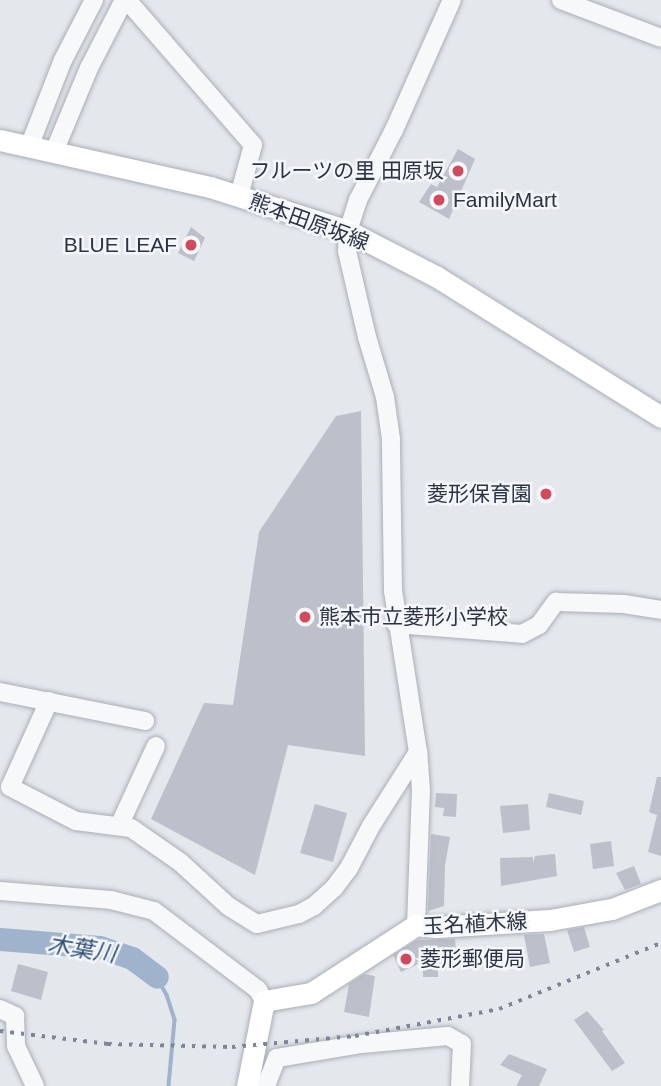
<!DOCTYPE html>
<html>
<head>
<meta charset="utf-8">
<style>
	body { margin:0 }
	#map { position:relative; width:661px; height:1086px; overflow:hidden; background:#e4e7ec; font-family:Helvetica,"Noto Sans JP",sans-serif }
	div>[style] { position:absolute }
	[style*='--x'] { left:calc(var(--x)*1px); top:calc(var(--y)*1px); width:calc(var(--w)*1px); rotate:calc(var(--a)*1deg) }
	.stream>* { height:3.5px; margin:-1.75px; padding:0 1.75px; transform-origin:1.75px; border-radius:1.75px; background:#9fb4cc }
	.river>* { height:23px; margin:-11.5px; padding:0 11.5px; transform-origin:11.5px; border-radius:11.5px; background:#9fb4cc }
	.building>* { inset:0; background:#bbc0ca }
	.roads { filter:drop-shadow(0 0 2px #a9aeb7) drop-shadow(0 0 2px #a9aeb7) }
	.minor>* { height:18px; margin:-9px; padding:0 9px; transform-origin:9px; border-radius:9px; background:#f7f8fa }
	.major>* { height:21px; margin:-10.5px; padding:0 10.5px; transform-origin:10.5px; border-radius:10.5px; background:#fff }
	.rail>* { height:3.5px; margin-top:-1.75px; transform-origin:0; background:repeating-linear-gradient(90deg,#7d8696 0 3.5px,transparent 0 10.5px) }
	.dots>* { width:19px; height:19px; translate:-50% -50%; box-sizing:border-box; border:4px solid #f4f6f9; border-radius:50% }
	span { translate:-50% -50%; white-space:nowrap; text-align:center; line-height:1.15; -webkit-text-stroke:5px #f4f6f9; paint-order:stroke }
	.poi-label { font-size:21px; color:#2b3445 }
	.right { translate:-100% -50%; text-align:right }
	.left { translate:0 -50%; text-align:left }
	.street-label { font-size:21px; color:#2b3445 }
	.water-label { font-size:23px; color:#34527a; font-style:italic }
</style>
</head>
<body>
<div id="map">
	<div class="stream">
		<div style="--x:157;--y:977;--w:21;--a:61"></div>
		<div style="--x:167;--y:995;--w:26;--a:72"></div>
		<div style="--x:175;--y:1020;--w:66;--a:95.2"></div>
	</div>
	<div class="river">
		<div style="--x:0;--y:939;--w:100;--a:4.6"></div>
		<div style="--x:100;--y:947;--w:34;--a:19"></div>
		<div style="--x:132;--y:958;--w:31;--a:37"></div>
	</div>
	<div class="building">
		<div style="clip-path:polygon(458px 149px,475px 159px,449px 219px,419px 202px,431px 184px,437px 187px)"></div>
		<div style="clip-path:polygon(191px 227px,205px 238px,194px 261px,178px 253px)"></div>
		<div style="clip-path:polygon(361px 411px,365px 756px,288px 745px,255px 875px,151px 819px,204px 703px,233px 705px,259px 532px,336px 416px)"></div>
		<div style="clip-path:polygon(657px 777px,661px 777px,661px 856px,648px 852px,657px 815px,649px 812px)"></div>
		<div style="clip-path:polygon(436px 793px,457px 794px,456px 817px,443px 816px,444px 808px,435px 807px)"></div>
		<div style="clip-path:polygon(549px 793px,584px 801px,581px 815px,546px 807px)"></div>
		<div style="clip-path:polygon(315px 804px,347px 813px,333px 862px,300px 853px)"></div>
		<div style="clip-path:polygon(528px 804px,530px 830px,503px 833px,500px 806px)"></div>
		<div style="clip-path:polygon(431px 834px,450px 837px,445px 865px,444px 906px,428px 911px)"></div>
		<div style="clip-path:polygon(611px 841px,614px 866px,593px 869px,590px 844px)"></div>
		<div style="clip-path:polygon(555px 854px,557px 876px,501px 886px,500px 858px,533px 857px,533px 863px,535px 856px)"></div>
		<div style="clip-path:polygon(634px 866px,641px 884px,625px 890px,616px 873px)"></div>
		<div style="clip-path:polygon(584px 927px,590px 947px,574px 952px,567px 930px)"></div>
		<div style="clip-path:polygon(544px 934px,550px 963px,530px 967px,524px 935px)"></div>
		<div style="clip-path:polygon(455px 939px,456px 952px,438px 953px,438px 977px,423px 977px,423px 962px,401px 972px,393px 955px,417px 940px)"></div>
		<div style="clip-path:polygon(18px 964px,48px 972px,41px 1000px,11px 991px)"></div>
		<div style="clip-path:polygon(364px 974px,375px 976px,369px 1017px,344px 1012px,349px 984px)"></div>
		<div style="clip-path:polygon(587px 1011px,604px 1030px,602px 1031px,625px 1063px,612px 1071px,574px 1020px)"></div>
		<div style="clip-path:polygon(509px 1054px,547px 1069px,539px 1086px,516px 1086px,522px 1075px,500px 1065px)"></div>
	</div>
	<div class="roads">
		<div class="minor">
			<div style="--x:127;--y:0;--w:192;--a:49"></div>
			<div style="--x:253;--y:145;--w:53;--a:105.4"></div>
			<div style="--x:561;--y:0;--w:107;--a:20.8"></div>
			<div style="--x:29;--y:147;--w:93;--a:-68.7"></div>
			<div style="--x:63;--y:60;--w:68;--a:-62.7"></div>
			<div style="--x:54;--y:152;--w:91;--a:-67.4"></div>
			<div style="--x:89;--y:68;--w:76;--a:-62.8"></div>
			<div style="--x:396;--y:624;--w:126;--a:4.5"></div>
			<div style="--x:522;--y:634;--w:19;--a:-28"></div>
			<div style="--x:539;--y:625;--w:29;--a:-54"></div>
			<div style="--x:556;--y:602;--w:68;--a:1.7"></div>
			<div style="--x:624;--y:604;--w:37;--a:9"></div>
			<div style="--x:0;--y:692;--w:148;--a:11.3"></div>
			<div style="--x:49;--y:701;--w:94;--a:114.4"></div>
			<div style="--x:10;--y:787;--w:74;--a:27.3"></div>
			<div style="--x:76;--y:821;--w:55;--a:7.3"></div>
			<div style="--x:131;--y:828;--w:60;--a:34.8"></div>
			<div style="--x:180;--y:862;--w:65;--a:42.5"></div>
			<div style="--x:228;--y:906;--w:34;--a:32"></div>
			<div style="--x:257;--y:924;--w:43;--a:-13.4"></div>
			<div style="--x:299;--y:914;--w:17;--a:-28"></div>
			<div style="--x:314;--y:906;--w:27;--a:-42"></div>
			<div style="--x:334;--y:888;--w:25;--a:-53"></div>
			<div style="--x:349;--y:868;--w:47;--a:-62.4"></div>
			<div style="--x:371;--y:826;--w:88;--a:-57.6"></div>
			<div style="--x:119;--y:826;--w:88;--a:-65.2"></div>
			<div style="--x:0;--y:891;--w:111;--a:4.6"></div>
			<div style="--x:111;--y:900;--w:44;--a:14.3"></div>
			<div style="--x:154;--y:911;--w:131;--a:37.2"></div>
			<div style="--x:258;--y:990;--w:13;--a:61"></div>
			<div style="--x:416;--y:925;--w:134;--a:-87.9"></div>
			<div style="--x:421;--y:791;--w:39;--a:-94"></div>
			<div style="--x:418;--y:752;--w:163;--a:-98.8"></div>
			<div style="--x:393;--y:591;--w:152;--a:-90.8"></div>
			<div style="--x:391;--y:439;--w:42;--a:-98.1"></div>
			<div style="--x:385;--y:397;--w:63;--a:-106.7"></div>
			<div style="--x:367;--y:337;--w:88;--a:-103.1"></div>
			<div style="--x:347;--y:251;--w:20;--a:-87"></div>
			<div style="--x:348;--y:231;--w:33;--a:-72"></div>
			<div style="--x:358;--y:200;--w:79;--a:-62.8"></div>
			<div style="--x:394;--y:130;--w:142;--a:-66"></div>
			<div style="--x:0;--y:1009;--w:17;--a:25"></div>
			<div style="--x:15;--y:1016;--w:30;--a:88"></div>
			<div style="--x:16;--y:1046;--w:44;--a:64.6"></div>
			<div style="--x:266;--y:1086;--w:30;--a:-69"></div>
			<div style="--x:277;--y:1058;--w:86;--a:-9.4"></div>
			<div style="--x:362;--y:1044;--w:86;--a:-5.3"></div>
			<div style="--x:448;--y:1036;--w:16;--a:30"></div>
			<div style="--x:462;--y:1044;--w:42;--a:92.7"></div>
		</div>
		<div class="major">
			<div style="--x:0;--y:140;--w:215;--a:12.6"></div>
			<div style="--x:210;--y:187;--w:145;--a:17.7"></div>
			<div style="--x:348;--y:231;--w:100;--a:27.3"></div>
			<div style="--x:437;--y:277;--w:264;--a:32"></div>
			<div style="--x:247;--y:1086;--w:87;--a:-78.7"></div>
			<div style="--x:264;--y:1001;--w:48;--a:-9.7"></div>
			<div style="--x:311;--y:993;--w:125;--a:-32.9"></div>
			<div style="--x:416;--y:925;--w:20;--a:6"></div>
			<div style="--x:436;--y:927;--w:114;--a:-3.5"></div>
			<div style="--x:550;--y:920;--w:63;--a:-10.1"></div>
			<div style="--x:612;--y:909;--w:53;--a:-21.2"></div>
		</div>
	</div>
	<div class="rail">
		<div style="--x:0;--y:1031;--w:109;--a:6.9"></div>
		<div style="--x:108;--y:1044;--w:124;--a:1.4"></div>
		<div style="--x:232;--y:1047;--w:123;--a:-5.1"></div>
		<div style="--x:355;--y:1036;--w:147;--a:-10.6"></div>
		<div style="--x:499;--y:1009;--w:175;--a:-22.2"></div>
	</div>
	<div class="dots">
		<div style="left:458px;top:171px;background:#d1495b"></div>
		<div style="left:439px;top:200px;background:#d1495b"></div>
		<div style="left:191px;top:245px;background:#d1495b"></div>
		<div style="left:546px;top:494px;background:#d1495b"></div>
		<div style="left:305px;top:617px;background:#d1495b"></div>
		<div style="left:406px;top:959px;background:#d1495b"></div>
	</div>
	<div class="poi-label">
		<span class="right" style="left:444px;top:171px">フルーツの里 田原坂</span>
		<span class="left" style="left:453px;top:200px">FamilyMart</span>
		<span class="right" style="left:177px;top:245px">BLUE LEAF</span>
		<span class="right" style="left:532px;top:494px">菱形保育園</span>
		<span class="left" style="left:319px;top:617px">熊本市立菱形小学校</span>
		<span class="left" style="left:420px;top:959px">菱形郵便局</span>
	</div>
	<div class="street-label">
		<span style="left:309px;top:222px;rotate:20deg">熊本田原坂線</span>
		<span style="left:475px;top:924px;rotate:-3deg">玉名植木線</span>
	</div>
	<div class="water-label">
		<span style="left:82px;top:949px;rotate:9deg">木葉川</span>
	</div>
</div>
</body>
</html>
